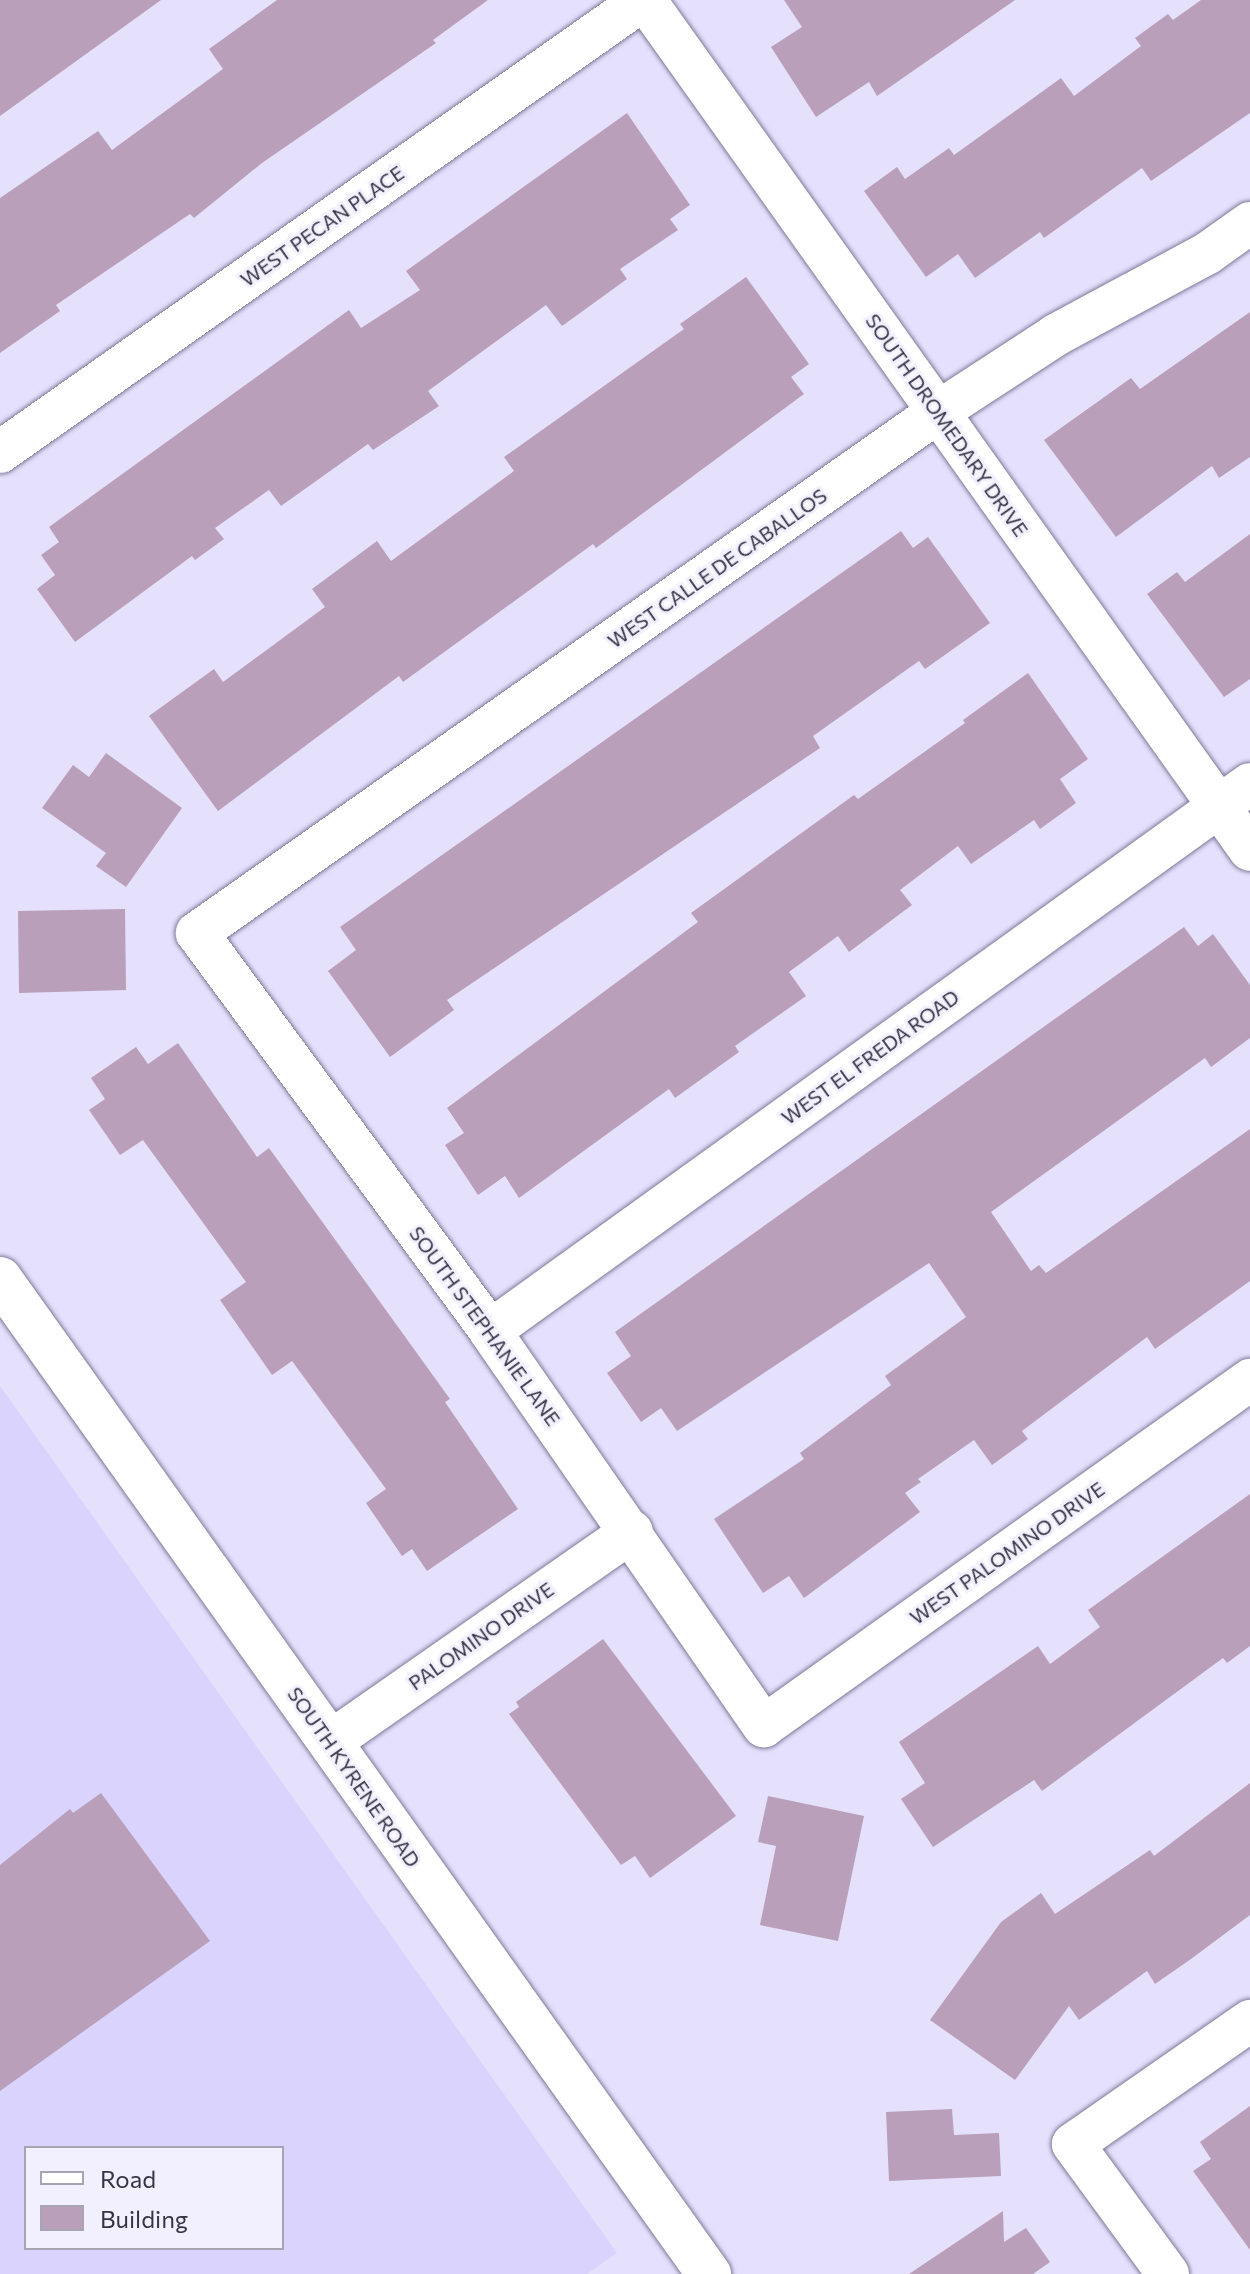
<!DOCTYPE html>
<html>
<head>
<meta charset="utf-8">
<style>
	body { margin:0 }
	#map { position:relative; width:1250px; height:2274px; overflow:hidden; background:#e5e1fd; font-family:Commissioner,sans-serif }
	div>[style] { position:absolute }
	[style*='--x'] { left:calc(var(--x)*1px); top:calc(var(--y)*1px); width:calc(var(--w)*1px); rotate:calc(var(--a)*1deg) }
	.built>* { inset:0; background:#d9d3fd }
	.building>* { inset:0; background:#b99fba }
	.roads { filter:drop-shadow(0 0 2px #7e7998) drop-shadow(0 0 2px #7e7998) }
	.minor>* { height:42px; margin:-21px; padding:0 21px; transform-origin:21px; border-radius:21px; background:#fff }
	.secondary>* { height:44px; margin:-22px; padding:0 22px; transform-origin:22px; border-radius:22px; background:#fff }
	span { translate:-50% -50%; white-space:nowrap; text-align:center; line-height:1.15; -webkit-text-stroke:6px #f2f0fe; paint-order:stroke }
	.street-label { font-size:20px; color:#363442 }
	.legend { position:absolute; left:24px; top:2146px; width:260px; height:104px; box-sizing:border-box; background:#f2f0fe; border:2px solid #a7a5b3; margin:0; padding:10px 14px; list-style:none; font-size:24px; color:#363442 }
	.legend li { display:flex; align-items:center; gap:16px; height:40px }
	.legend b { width:40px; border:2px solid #a7a5b3 }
</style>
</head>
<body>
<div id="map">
	<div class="built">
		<div style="clip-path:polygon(evenodd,0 1386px,617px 2253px,587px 2274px,0 2274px,0 1386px,26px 2148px,282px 2148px,282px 2248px,26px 2248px,26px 2148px)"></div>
	</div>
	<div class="building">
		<div style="clip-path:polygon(0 0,161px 0,0 116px)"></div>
		<div style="clip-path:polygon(277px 0,488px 0,433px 40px,436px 43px,262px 163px,194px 218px,190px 214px,56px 305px,60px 311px,0 353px,0 198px,98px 131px,112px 150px,223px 69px,209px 49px)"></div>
		<div style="clip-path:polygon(784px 0,1015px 0,877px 96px,869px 82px,816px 117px,771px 47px,802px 27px)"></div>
		<div style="clip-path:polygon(1201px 0,1250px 0,1250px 113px,1151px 181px,1142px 168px,1044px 238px,1040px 232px,975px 278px,958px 254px,926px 277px,864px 191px,897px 167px,905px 179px,949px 148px,954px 155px,1061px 78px,1074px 96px,1141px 46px,1135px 38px,1168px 14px,1173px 20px)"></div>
		<div style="clip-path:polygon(627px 113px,690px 205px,670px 219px,678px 230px,620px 269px,627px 279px,562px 326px,546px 305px,428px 391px,439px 406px,373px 450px,368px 444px,281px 506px,269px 490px,215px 528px,224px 539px,195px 560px,192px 556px,75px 642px,37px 589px,55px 575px,41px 555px,59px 542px,49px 527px,349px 310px,361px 328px,420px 290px,406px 271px)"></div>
		<div style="clip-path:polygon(746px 277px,809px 364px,791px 377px,804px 394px,596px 548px,593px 544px,403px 682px,399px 676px,218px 811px,149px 716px,214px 669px,223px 682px,325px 607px,312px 589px,377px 541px,391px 561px,514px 471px,504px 457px,684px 329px,680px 324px)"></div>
		<div style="clip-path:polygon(1250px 312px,1250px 457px,1219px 478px,1212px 466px,1116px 537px,1044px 440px,1131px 378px,1140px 389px)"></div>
		<div style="clip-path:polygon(901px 531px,913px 548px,928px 537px,990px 623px,925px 669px,919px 661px,813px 736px,820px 748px,447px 1000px,454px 1010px,390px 1057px,328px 971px,356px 950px,340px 927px)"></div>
		<div style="clip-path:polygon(1250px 534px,1250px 679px,1224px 697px,1147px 594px,1177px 572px,1185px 582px)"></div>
		<div style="clip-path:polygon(1028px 673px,1088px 759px,1060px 779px,1076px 803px,1040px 829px,1034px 820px,971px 864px,958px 846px,900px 890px,912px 905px,849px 952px,838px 936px,789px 972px,806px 996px,735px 1046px,739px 1052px,675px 1098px,669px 1089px,519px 1198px,505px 1176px,478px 1195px,445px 1145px,464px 1133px,447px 1108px,698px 922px,691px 913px,854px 795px,858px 799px,965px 723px,963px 720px)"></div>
		<div style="clip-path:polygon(106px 753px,182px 808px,126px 887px,96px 866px,106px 853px,42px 808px,73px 765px,89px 777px)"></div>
		<div style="clip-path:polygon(125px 909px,126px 990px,19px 993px,18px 911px)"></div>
		<div style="clip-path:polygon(1184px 927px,1198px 946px,1213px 934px,1250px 985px,1250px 1038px,1211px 1067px,1205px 1058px,991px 1212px,1031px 1271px,1039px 1265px,1046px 1273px,1250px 1129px,1250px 1281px,1155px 1349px,1147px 1337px,1022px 1431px,1028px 1439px,992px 1465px,974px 1440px,918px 1479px,921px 1482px,905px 1493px,920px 1512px,804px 1598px,789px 1576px,763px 1593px,714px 1519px,804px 1459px,800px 1453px,891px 1385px,885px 1376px,966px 1317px,929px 1263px,677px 1431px,661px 1408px,641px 1422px,607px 1373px,631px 1356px,615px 1332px)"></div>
		<div style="clip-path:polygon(178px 1043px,257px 1157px,269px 1148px,450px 1399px,445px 1402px,518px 1509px,427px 1571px,412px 1549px,402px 1556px,366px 1503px,386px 1489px,292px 1361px,272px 1375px,220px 1300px,246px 1282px,143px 1140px,120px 1155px,89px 1110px,105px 1099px,91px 1078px,136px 1047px,148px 1064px)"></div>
		<div style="clip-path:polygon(1250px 1494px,1250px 1646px,1227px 1663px,1223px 1658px,1042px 1791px,1034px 1780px,933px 1847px,901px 1799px,925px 1783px,899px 1742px,1038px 1646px,1050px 1664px,1100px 1627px,1088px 1610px)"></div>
		<div style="clip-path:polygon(603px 1639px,736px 1816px,650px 1878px,635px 1856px,621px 1865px,509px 1714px,519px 1707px,516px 1702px)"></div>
		<div style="clip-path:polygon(1250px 1783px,1250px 1915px,1191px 1959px,1155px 1984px,1147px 1971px,1079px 2020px,1069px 2006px,1015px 2080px,930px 2020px,1001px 1922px,1041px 1893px,1055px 1914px,1150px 1850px,1154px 1856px)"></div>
		<div style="clip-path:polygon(101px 1793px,210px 1941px,0 2091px,0 1865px,70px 1809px,73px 1813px)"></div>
		<div style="clip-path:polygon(768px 1796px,864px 1816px,838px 1941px,760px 1925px,776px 1846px,758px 1842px)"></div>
		<div style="clip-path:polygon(1250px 2106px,1250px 2250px,1193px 2171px,1211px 2159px,1200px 2142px)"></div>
		<div style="clip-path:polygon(952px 2109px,954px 2135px,999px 2133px,1001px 2176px,889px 2181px,886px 2112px)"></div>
		<div style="clip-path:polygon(1003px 2211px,1004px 2242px,1026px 2228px,1050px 2262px,1033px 2274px,909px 2274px)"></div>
	</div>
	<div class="roads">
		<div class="minor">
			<div style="--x:645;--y:0;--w:1043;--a:54.56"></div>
			<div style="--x:1250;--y:223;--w:52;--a:144.5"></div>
			<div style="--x:1208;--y:253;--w:173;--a:151.7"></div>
			<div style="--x:1056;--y:335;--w:141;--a:146.9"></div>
			<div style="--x:938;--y:412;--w:906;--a:144.89"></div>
			<div style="--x:197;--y:933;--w:494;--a:53.6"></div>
			<div style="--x:490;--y:1331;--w:481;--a:55.3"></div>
			<div style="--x:764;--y:1726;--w:597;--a:-35.45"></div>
			<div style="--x:0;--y:452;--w:786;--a:-35.11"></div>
			<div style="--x:490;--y:1331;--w:936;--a:-35.74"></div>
			<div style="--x:330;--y:1742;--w:368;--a:-34.9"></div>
			<div style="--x:1168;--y:2274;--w:161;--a:-126.2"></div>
			<div style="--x:1073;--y:2144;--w:216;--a:-34.8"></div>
		</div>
		<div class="secondary">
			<div style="--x:0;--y:1279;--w:1222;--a:54.53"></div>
		</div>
	</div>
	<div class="street-label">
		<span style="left:322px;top:226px;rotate:-35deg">WEST PECAN PLACE</span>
		<span style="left:947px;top:425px;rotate:55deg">SOUTH DROMEDARY DRIVE</span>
		<span style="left:717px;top:568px;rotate:-35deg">WEST CALLE DE CABALLOS</span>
		<span style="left:870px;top:1057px;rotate:-36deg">WEST EL FREDA ROAD</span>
		<span style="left:485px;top:1326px;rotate:54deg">SOUTH STEPHANIE LANE</span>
		<span style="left:1007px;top:1553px;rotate:-35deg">WEST PALOMINO DRIVE</span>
		<span style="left:481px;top:1636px;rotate:-35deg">PALOMINO DRIVE</span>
		<span style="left:354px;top:1777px;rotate:55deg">SOUTH KYRENE ROAD</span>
	</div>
	<ul class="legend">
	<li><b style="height:10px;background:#fff"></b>Road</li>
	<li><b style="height:22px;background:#b99fba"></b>Building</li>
	</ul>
</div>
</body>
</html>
